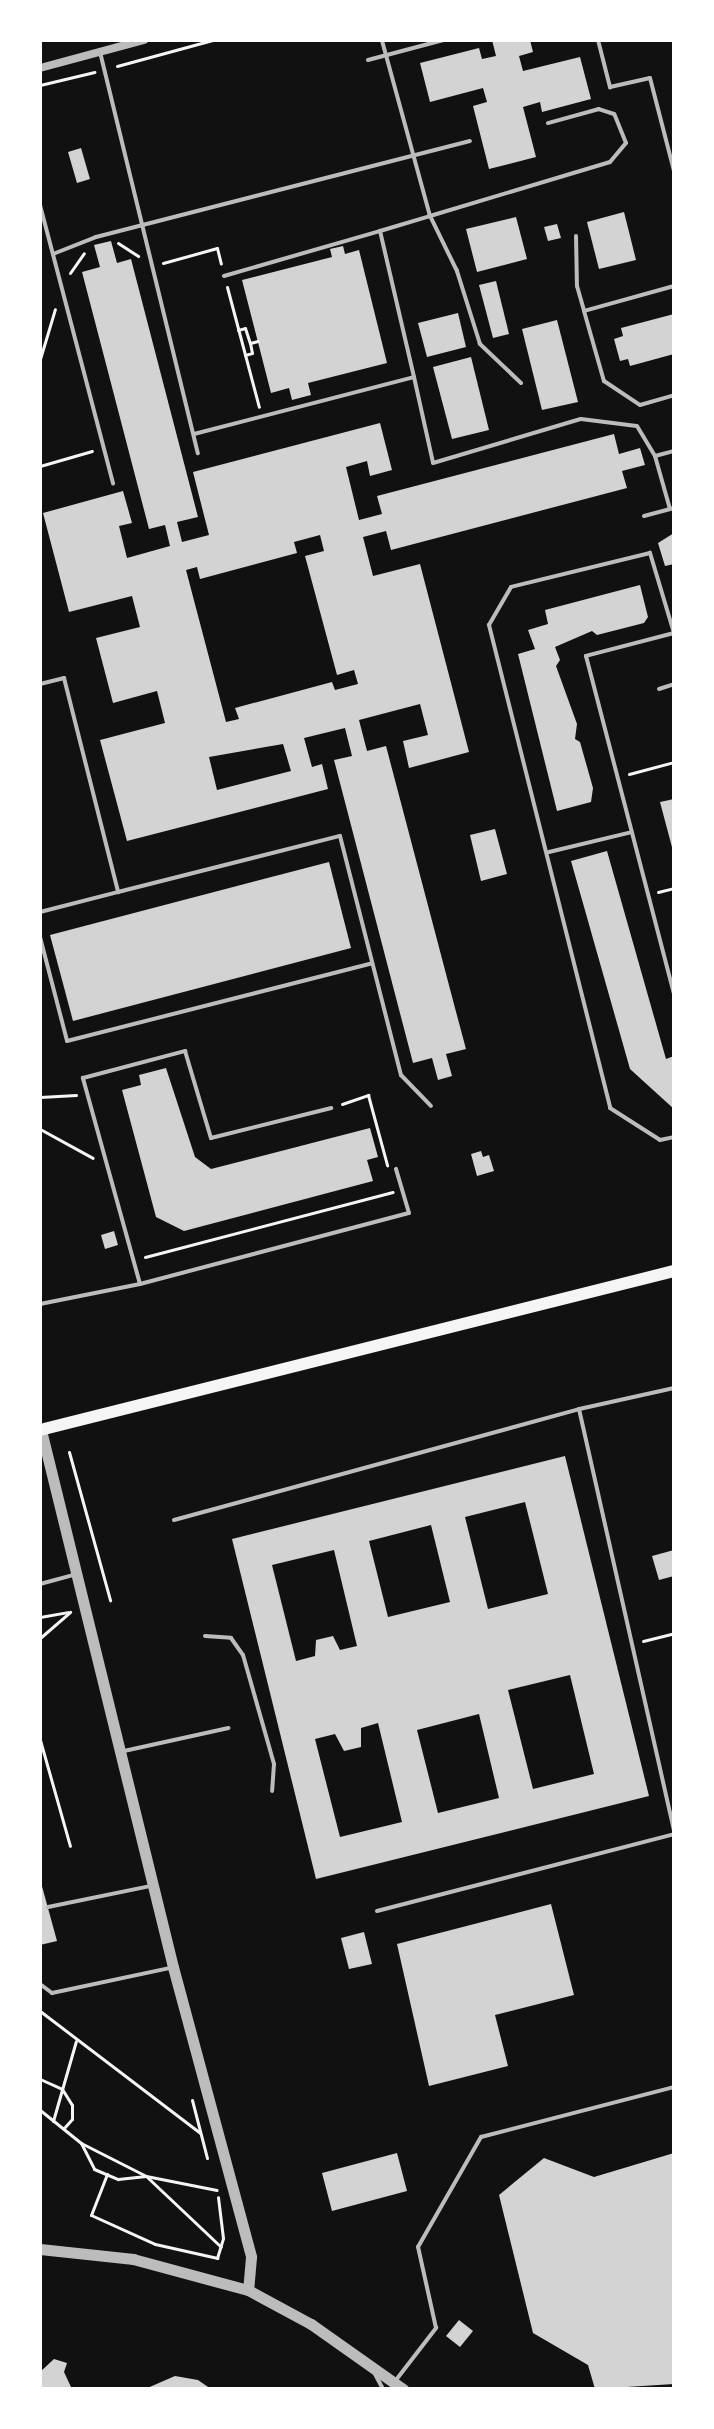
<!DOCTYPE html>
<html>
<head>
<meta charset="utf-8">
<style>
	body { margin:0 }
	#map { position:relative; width:714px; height:2429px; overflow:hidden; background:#111; font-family:Ubuntu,sans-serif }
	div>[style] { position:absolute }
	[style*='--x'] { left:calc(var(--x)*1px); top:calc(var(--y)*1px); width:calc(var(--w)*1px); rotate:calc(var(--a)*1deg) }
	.building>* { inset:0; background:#d3d3d3 }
	.path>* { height:3px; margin:-1.5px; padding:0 1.5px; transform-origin:1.5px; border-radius:1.5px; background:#f5f5f5 }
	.service>* { height:4px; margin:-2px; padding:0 2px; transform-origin:2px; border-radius:2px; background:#bcbcbc }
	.minor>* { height:8px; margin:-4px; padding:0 4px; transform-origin:4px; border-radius:4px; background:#bcbcbc }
	.tertiary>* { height:11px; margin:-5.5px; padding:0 5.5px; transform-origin:5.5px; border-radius:5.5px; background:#bcbcbc }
	.secondary>* { height:12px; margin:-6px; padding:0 6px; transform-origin:6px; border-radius:6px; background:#f5f5f5 }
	span { translate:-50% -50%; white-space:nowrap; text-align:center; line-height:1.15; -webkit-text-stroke:6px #fff; paint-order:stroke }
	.frame { position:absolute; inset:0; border:42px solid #fff; pointer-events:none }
</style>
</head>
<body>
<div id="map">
	<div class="building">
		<div style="clip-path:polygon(492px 40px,530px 40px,533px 52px,519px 56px,523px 71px,580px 57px,591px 99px,542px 112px,540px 102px,523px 107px,536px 157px,489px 169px,473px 106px,487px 102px,483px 88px,430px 102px,420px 63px,479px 48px,482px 59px,496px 56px)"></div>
		<div style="clip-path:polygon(81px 148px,90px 179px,77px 183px,68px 152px)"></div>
		<div style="clip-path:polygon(624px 212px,636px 260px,599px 269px,587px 222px)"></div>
		<div style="clip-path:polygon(516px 217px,527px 259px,477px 272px,466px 229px)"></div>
		<div style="clip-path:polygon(557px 224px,561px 238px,548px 241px,544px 227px)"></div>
		<div style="clip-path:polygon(evenodd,111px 241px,117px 263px,131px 259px,198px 517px,177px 522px,182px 542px,209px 535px,193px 472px,380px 423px,392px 470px,370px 476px,367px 461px,346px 467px,359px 520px,382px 514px,377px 496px,614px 434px,619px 454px,640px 448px,645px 465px,622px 471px,627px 488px,391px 550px,386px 531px,363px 537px,373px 576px,420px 564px,469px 752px,409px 768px,403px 741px,428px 735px,420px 704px,359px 720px,367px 751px,386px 746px,455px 1008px,466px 1049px,446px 1054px,452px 1076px,438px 1080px,432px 1058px,413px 1063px,334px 760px,352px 756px,345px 728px,304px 738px,312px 767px,322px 764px,328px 789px,127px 841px,100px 740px,165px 723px,157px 691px,113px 703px,96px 638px,140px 627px,132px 596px,69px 612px,43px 513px,123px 491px,132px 523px,119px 526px,127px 558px,170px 546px,165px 525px,149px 529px,82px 272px,100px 267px,94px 245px,111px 241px,320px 535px,324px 551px,305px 556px,337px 675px,354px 670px,358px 684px,335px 690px,332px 682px,235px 708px,239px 719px,226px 722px,186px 570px,197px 567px,200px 579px,297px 553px,294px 542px,320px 535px,111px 241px,283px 744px,291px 771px,217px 790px,209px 757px,283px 744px)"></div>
		<div style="clip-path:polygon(343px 246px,345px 254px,359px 250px,387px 363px,308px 383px,311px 395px,292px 400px,289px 388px,271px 393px,242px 280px,332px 257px,330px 249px)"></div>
		<div style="clip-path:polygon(496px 281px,509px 334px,493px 338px,479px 285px)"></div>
		<div style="clip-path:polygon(458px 313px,466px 347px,427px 357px,418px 323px)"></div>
		<div style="clip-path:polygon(674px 314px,674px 354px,630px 366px,628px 359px,620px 361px,614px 339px,623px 336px,621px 328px)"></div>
		<div style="clip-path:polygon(557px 320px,578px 402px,542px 410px,522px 329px)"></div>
		<div style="clip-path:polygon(471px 357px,489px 430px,452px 439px,433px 367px)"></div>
		<div style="clip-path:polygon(674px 533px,674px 564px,665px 566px,658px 543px)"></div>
		<div style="clip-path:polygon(640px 585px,648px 617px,644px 623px,597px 635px,592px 631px,555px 647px,560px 660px,556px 666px,577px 724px,575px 739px,580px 742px,593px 788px,591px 802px,557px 811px,518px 654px,535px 649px,528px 630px,548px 624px,545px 610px)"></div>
		<div style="clip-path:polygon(674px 799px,674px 851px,673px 851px,660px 802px)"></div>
		<div style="clip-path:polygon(495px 829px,507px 874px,481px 881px,470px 835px)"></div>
		<div style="clip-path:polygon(607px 851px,666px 1059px,674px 1056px,674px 1109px,630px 1069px,571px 861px)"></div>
		<div style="clip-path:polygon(329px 862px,351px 948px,73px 1021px,50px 935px)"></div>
		<div style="clip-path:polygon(166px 1068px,195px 1157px,211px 1169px,370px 1128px,378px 1157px,367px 1160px,373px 1181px,184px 1231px,156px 1217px,122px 1090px,141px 1085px,139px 1075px)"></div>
		<div style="clip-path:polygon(481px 1151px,483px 1157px,489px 1155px,494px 1171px,477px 1176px,471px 1154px)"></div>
		<div style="clip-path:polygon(114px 1231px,118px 1245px,105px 1249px,101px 1235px)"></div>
		<div style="clip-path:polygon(evenodd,565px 1456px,649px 1796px,316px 1879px,232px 1539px,565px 1456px,525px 1502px,548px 1594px,488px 1609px,465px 1517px,525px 1502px,565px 1456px,431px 1525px,450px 1602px,388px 1617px,369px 1541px,431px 1525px,565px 1456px,334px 1550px,357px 1646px,340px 1650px,333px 1636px,316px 1640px,315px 1656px,296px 1661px,272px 1565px,334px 1550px,565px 1456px,570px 1675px,594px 1774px,533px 1789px,508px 1690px,570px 1675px,565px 1456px,479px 1714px,499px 1798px,438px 1813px,417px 1730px,479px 1714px,565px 1456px,378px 1723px,402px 1822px,340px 1837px,315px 1739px,335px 1734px,344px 1751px,361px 1747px,361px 1728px,378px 1723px)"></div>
		<div style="clip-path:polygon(674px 1550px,674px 1576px,659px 1580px,652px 1556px)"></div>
		<div style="clip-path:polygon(40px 1879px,57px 1941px,40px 1945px)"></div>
		<div style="clip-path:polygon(551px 1904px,574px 1995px,495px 2015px,508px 2066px,429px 2086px,397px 1944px)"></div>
		<div style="clip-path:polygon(364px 1932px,372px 1964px,349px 1969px,341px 1938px)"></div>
		<div style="clip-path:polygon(397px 2153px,407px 2191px,332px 2211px,322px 2173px)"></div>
		<div style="clip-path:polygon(674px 2153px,674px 2384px,595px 2389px,588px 2365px,533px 2333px,499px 2195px,544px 2158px,594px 2177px)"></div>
		<div style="clip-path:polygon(459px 2320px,473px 2331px,460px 2347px,446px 2336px)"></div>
		<div style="clip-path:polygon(54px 2359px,67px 2363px,64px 2372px,71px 2387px,79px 2389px,40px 2389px,40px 2372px)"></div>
		<div style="clip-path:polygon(175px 2376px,198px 2380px,211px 2389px,145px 2389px)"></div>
	</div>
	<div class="path">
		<div style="--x:117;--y:66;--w:99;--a:-15.2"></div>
		<div style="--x:40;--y:85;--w:56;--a:-13.5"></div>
		<div style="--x:118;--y:243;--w:24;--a:33"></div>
		<div style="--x:163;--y:263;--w:56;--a:-15.5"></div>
		<div style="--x:217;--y:248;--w:16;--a:76"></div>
		<div style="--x:70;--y:273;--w:24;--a:-55"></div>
		<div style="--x:227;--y:287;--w:124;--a:75.1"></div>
		<div style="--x:238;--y:330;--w:7;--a:-16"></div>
		<div style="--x:245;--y:328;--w:16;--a:72"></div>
		<div style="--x:250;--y:343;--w:8;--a:-14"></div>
		<div style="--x:245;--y:355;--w:7;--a:-16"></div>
		<div style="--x:252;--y:353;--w:10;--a:-101"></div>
		<div style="--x:40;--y:359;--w:52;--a:-73.3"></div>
		<div style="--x:40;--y:466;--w:54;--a:-16.1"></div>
		<div style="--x:629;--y:774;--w:47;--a:-14.9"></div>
		<div style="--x:658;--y:892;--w:16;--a:-14"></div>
		<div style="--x:40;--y:1097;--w:36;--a:-3"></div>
		<div style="--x:342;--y:1104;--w:28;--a:-19"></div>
		<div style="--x:368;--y:1095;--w:73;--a:74.8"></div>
		<div style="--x:40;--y:1129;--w:60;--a:28.7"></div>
		<div style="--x:145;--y:1257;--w:256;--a:-14.7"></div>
		<div style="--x:69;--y:1452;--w:154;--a:74.5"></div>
		<div style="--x:40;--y:1617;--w:28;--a:-10"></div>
		<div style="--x:40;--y:1638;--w:40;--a:-41"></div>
		<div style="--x:643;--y:1641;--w:32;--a:-14"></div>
		<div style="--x:40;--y:1740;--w:110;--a:74.2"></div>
		<div style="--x:40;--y:2011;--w:201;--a:37.3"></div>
		<div style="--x:40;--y:2079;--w:24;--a:24"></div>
		<div style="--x:62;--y:2089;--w:19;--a:58"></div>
		<div style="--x:72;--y:2105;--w:14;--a:90"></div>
		<div style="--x:72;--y:2119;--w:13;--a:132"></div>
		<div style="--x:192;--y:2100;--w:60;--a:75.5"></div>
		<div style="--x:40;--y:2110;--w:53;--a:38.8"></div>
		<div style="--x:81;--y:2143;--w:73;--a:26.9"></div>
		<div style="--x:146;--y:2176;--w:103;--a:43.4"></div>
		<div style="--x:53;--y:2121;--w:83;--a:-74"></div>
		<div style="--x:81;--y:2143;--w:29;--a:63"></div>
		<div style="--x:94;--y:2169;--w:26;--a:23"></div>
		<div style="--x:118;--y:2179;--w:28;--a:-6"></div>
		<div style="--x:146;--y:2176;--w:72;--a:11.2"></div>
		<div style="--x:107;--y:2174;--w:44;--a:111.3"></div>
		<div style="--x:91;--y:2215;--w:70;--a:24.4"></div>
		<div style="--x:155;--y:2244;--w:64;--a:12.7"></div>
		<div style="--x:217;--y:2258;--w:21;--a:-73"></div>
		<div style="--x:223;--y:2238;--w:41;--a:-97"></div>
	</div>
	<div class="service">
		<div style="--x:598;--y:40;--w:49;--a:75.7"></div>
		<div style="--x:610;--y:87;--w:41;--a:-12.7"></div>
		<div style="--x:650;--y:78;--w:96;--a:75.5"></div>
		<div style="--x:100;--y:52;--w:413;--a:76.3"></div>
		<div style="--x:368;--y:60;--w:78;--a:-14.9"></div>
		<div style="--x:40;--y:205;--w:288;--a:75.3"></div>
		<div style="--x:576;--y:236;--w:50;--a:88.9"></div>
		<div style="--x:577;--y:286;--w:26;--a:74"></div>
		<div style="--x:53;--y:254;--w:46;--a:-21.6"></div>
		<div style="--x:96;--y:237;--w:386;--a:-14.4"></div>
		<div style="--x:224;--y:276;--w:162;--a:-16.1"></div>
		<div style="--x:674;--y:286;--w:93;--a:164.5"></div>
		<div style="--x:584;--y:311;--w:73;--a:74.1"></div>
		<div style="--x:604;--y:381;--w:43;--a:33.7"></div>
		<div style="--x:640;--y:405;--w:35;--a:-16"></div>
		<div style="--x:414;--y:377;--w:88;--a:77.5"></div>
		<div style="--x:433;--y:463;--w:154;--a:-16.6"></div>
		<div style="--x:581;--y:419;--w:56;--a:7.1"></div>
		<div style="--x:637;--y:426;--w:35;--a:59"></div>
		<div style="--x:655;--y:456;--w:55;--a:74.2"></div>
		<div style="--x:521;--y:383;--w:57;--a:-136.4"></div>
		<div style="--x:480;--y:344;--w:77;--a:-107.5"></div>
		<div style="--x:457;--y:271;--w:61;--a:-116.1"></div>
		<div style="--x:430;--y:216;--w:188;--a:-16.7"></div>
		<div style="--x:610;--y:162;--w:25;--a:-50"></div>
		<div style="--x:626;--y:143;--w:31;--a:-112"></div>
		<div style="--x:614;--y:114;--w:16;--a:-162"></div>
		<div style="--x:599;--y:109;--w:53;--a:164.6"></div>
		<div style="--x:194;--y:434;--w:227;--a:-14.5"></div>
		<div style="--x:414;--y:377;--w:150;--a:-103.1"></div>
		<div style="--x:380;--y:231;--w:52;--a:-16.7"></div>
		<div style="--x:430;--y:216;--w:182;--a:-105.3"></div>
		<div style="--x:655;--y:456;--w:20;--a:-15"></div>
		<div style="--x:644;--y:516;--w:31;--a:-15"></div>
		<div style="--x:674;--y:633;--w:84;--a:-106.7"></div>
		<div style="--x:650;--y:553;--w:143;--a:166.3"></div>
		<div style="--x:511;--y:587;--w:44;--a:120.1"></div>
		<div style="--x:489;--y:625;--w:498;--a:75.9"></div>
		<div style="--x:610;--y:1108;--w:59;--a:32.6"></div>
		<div style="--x:660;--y:1140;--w:14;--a:-12"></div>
		<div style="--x:674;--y:633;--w:91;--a:165.4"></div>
		<div style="--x:586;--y:656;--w:349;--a:75.4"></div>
		<div style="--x:40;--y:684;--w:25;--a:-14"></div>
		<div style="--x:64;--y:678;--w:221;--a:75.8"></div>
		<div style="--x:118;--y:892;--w:229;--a:-14.2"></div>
		<div style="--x:340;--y:836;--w:247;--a:75.7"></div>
		<div style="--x:401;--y:1075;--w:43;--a:45.9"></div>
		<div style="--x:659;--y:689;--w:16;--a:-18"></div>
		<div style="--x:549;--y:852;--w:85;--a:-13.5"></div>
		<div style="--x:40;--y:912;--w:81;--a:-14.4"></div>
		<div style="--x:40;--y:937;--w:107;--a:75.4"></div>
		<div style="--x:67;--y:1041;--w:315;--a:-14.3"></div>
		<div style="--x:140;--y:1284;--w:214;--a:-105.5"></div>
		<div style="--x:83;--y:1078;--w:106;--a:-14.8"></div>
		<div style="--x:185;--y:1051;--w:91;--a:73.4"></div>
		<div style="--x:211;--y:1138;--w:124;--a:-14"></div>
		<div style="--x:40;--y:1304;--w:102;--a:-11.3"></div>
		<div style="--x:140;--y:1284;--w:278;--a:-14.8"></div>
		<div style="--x:409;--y:1213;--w:46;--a:-106.5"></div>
		<div style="--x:674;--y:1388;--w:97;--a:167.5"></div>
		<div style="--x:579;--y:1409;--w:432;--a:77.3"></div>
		<div style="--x:174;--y:1520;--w:420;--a:-15.3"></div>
		<div style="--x:40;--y:1584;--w:35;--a:-15"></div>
		<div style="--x:205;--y:1636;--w:26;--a:4"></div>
		<div style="--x:231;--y:1638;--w:21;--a:55"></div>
		<div style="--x:243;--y:1655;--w:113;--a:74.1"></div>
		<div style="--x:274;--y:1764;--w:27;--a:94"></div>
		<div style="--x:124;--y:1751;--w:107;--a:-12.4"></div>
		<div style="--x:48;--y:1907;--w:104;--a:-11.6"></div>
		<div style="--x:377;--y:1911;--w:307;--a:-14.5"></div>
		<div style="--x:40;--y:1984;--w:15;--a:37"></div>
		<div style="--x:52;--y:1993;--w:121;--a:-12"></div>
		<div style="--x:375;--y:2374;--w:17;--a:62"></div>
		<div style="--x:396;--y:2380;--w:66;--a:-52.4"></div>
		<div style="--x:436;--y:2328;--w:83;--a:-102.5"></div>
		<div style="--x:418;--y:2247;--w:127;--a:-60.2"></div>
		<div style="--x:481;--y:2137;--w:199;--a:-14.5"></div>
	</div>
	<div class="minor">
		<div style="--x:40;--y:68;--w:108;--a:-15.1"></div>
	</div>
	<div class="tertiary">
		<div style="--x:41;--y:1430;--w:553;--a:76.19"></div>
		<div style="--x:173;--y:1967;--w:300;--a:74.9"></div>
		<div style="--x:251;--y:2257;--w:33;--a:95"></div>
		<div style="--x:40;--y:2249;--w:94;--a:6.1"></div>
		<div style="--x:133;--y:2259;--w:119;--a:15.1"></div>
		<div style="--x:248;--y:2290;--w:72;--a:28.4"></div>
		<div style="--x:311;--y:2324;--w:113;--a:35.2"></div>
	</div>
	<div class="secondary">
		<div style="--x:40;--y:1430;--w:654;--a:-14.08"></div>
	</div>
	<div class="frame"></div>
</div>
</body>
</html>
